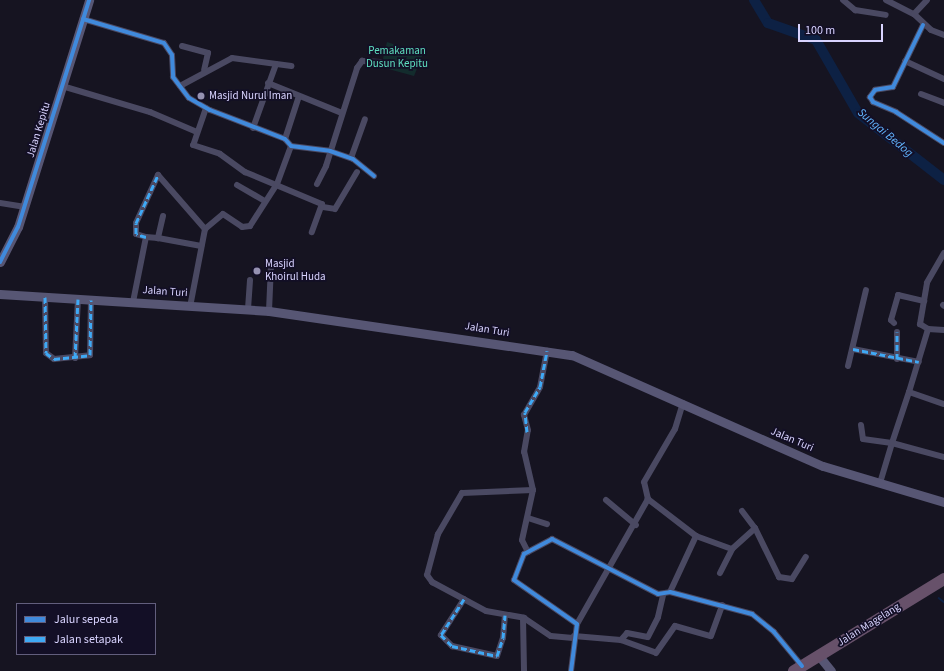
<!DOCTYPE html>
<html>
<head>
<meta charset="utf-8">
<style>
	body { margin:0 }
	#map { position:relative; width:944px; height:671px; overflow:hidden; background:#161421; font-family:"Source Sans 3",sans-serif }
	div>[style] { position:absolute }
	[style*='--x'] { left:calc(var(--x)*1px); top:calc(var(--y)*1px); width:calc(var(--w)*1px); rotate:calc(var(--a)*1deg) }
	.green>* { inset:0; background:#132c2d }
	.stream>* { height:1.5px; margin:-0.75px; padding:0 0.75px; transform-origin:0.75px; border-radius:0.75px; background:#0d2144 }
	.river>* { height:10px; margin:-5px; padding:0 5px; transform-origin:5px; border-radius:5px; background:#0d2144 }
	.street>* { height:6px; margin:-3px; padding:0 3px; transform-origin:3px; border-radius:3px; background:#4a4962 }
	.secondary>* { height:9px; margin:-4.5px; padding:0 4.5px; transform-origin:4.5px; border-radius:4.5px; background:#575674 }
	.highway>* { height:12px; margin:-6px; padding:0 6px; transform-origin:6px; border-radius:6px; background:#67516a }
	.quiet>* { height:3px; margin-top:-1.5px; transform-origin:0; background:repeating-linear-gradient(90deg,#3fa9f5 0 6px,transparent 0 9px) }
	.cycleway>* { height:4px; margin:-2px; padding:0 2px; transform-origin:2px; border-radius:2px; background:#408adc }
	.dots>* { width:11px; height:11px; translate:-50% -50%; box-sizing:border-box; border:2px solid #130f26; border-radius:50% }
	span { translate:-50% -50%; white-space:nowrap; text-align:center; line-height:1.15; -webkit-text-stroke:3.5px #130f26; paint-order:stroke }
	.park-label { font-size:11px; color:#5fe0c0 }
	.poi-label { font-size:11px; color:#d9d4ff }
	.left { translate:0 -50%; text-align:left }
	.street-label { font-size:11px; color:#d9d4ff }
	.water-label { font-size:12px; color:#62b6ff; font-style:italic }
	.legend { position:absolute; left:16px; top:603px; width:140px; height:52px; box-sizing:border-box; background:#130f26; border:1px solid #625e7d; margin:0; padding:5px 7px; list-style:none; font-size:12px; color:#d9d4ff }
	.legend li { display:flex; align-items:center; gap:8px; height:20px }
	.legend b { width:20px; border:1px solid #625e7d }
	.scale { position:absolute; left:798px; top:24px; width:85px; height:18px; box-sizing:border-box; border:2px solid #d9d4ff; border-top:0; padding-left:5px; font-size:12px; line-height:14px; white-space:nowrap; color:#d9d4ff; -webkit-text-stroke:3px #130f26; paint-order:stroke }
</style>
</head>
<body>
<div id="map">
	<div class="green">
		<div style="clip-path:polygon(387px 42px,423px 54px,414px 76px,381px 67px)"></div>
	</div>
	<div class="stream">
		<div style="--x:939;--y:598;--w:6;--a:39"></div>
	</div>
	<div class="river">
		<div style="--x:754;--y:0;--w:27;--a:59"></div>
		<div style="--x:768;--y:23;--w:51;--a:19.5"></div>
		<div style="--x:816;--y:40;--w:84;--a:60.1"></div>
		<div style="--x:858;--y:113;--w:109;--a:37.9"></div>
	</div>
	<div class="street">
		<div style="--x:843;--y:0;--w:16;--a:40"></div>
		<div style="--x:855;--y:10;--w:31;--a:9"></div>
		<div style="--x:886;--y:0;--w:31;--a:27"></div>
		<div style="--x:914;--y:14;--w:23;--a:43"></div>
		<div style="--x:931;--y:30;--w:14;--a:21"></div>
		<div style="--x:914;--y:14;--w:19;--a:-47"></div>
		<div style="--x:83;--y:19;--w:84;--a:16.5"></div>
		<div style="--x:164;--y:43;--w:14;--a:56"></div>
		<div style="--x:172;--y:55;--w:22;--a:87"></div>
		<div style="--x:173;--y:77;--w:26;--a:53"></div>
		<div style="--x:189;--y:98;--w:24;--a:30"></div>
		<div style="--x:210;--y:110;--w:80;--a:21.1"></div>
		<div style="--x:285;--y:139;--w:9;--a:49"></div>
		<div style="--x:291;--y:146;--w:39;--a:7"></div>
		<div style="--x:330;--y:151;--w:24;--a:19"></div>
		<div style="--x:353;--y:159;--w:27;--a:39"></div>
		<div style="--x:923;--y:25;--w:69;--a:115.8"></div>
		<div style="--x:893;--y:87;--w:18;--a:171"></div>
		<div style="--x:875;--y:90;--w:9;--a:126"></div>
		<div style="--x:870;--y:97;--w:6;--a:59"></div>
		<div style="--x:873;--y:102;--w:25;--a:23"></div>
		<div style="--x:896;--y:112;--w:57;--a:32.9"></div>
		<div style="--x:182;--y:46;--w:27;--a:15"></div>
		<div style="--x:208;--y:53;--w:17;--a:103"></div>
		<div style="--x:905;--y:61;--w:43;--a:24.8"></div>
		<div style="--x:268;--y:83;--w:80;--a:22.1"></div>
		<div style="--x:62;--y:86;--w:92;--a:16.5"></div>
		<div style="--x:150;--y:112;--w:51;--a:23.1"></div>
		<div style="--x:180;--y:86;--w:59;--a:-28.3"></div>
		<div style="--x:232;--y:58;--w:60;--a:7.7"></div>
		<div style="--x:921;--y:94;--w:25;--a:21"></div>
		<div style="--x:206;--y:108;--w:39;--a:109"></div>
		<div style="--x:193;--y:145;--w:28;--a:18"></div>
		<div style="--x:220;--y:154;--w:31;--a:36"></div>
		<div style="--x:245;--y:172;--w:83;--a:22.6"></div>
		<div style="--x:322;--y:204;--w:30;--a:110"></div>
		<div style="--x:253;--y:128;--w:68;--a:-70.2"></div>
		<div style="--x:285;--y:139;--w:45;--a:-72"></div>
		<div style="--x:351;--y:158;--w:41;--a:-70.3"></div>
		<div style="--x:317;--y:184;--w:20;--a:-63"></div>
		<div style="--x:326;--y:166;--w:103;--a:-72.4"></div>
		<div style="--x:357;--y:68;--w:9;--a:-54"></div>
		<div style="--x:362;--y:61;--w:18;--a:3"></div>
		<div style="--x:237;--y:185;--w:32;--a:30"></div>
		<div style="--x:0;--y:203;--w:24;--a:9"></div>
		<div style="--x:323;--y:207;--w:12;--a:9"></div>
		<div style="--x:335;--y:209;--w:43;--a:-59.3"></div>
		<div style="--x:163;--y:216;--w:23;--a:103"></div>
		<div style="--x:158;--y:238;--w:44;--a:10.5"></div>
		<div style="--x:146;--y:237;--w:10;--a:-163"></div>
		<div style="--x:136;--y:234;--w:11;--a:-90"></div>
		<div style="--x:136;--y:223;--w:53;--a:-65.4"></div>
		<div style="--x:158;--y:175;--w:72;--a:49"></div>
		<div style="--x:944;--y:253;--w:34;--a:120"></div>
		<div style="--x:927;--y:283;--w:42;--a:99.7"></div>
		<div style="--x:920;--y:324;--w:9;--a:32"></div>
		<div style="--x:928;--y:329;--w:16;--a:4"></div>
		<div style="--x:45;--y:297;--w:56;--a:89"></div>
		<div style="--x:46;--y:353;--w:10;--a:37"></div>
		<div style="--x:54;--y:359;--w:36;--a:-6"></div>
		<div style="--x:90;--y:355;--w:55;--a:-89"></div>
		<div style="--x:133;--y:302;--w:66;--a:-78.7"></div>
		<div style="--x:146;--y:237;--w:12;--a:5"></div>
		<div style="--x:943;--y:305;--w:1;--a:45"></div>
		<div style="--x:190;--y:307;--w:79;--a:-79.1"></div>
		<div style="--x:205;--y:229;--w:23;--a:-40"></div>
		<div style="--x:223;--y:214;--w:23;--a:34"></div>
		<div style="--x:242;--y:227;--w:8;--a:-7"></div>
		<div style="--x:250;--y:226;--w:50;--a:-57.3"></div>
		<div style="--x:277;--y:184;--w:40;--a:-69.8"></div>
		<div style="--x:248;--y:309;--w:29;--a:-86"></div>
		<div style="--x:269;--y:311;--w:45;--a:-87.5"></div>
		<div style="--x:894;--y:323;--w:4;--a:-135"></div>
		<div style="--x:891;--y:320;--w:26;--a:-74"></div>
		<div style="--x:898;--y:295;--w:27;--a:13"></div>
		<div style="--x:853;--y:349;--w:67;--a:11.1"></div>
		<div style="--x:75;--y:358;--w:59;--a:-87.1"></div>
		<div style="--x:897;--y:359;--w:27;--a:-90"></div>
		<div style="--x:848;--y:366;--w:78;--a:-76.7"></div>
		<div style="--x:909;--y:392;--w:66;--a:-73.2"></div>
		<div style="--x:861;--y:425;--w:14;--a:82"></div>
		<div style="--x:863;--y:439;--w:29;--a:8"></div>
		<div style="--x:892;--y:443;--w:54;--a:-71.6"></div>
		<div style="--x:909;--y:392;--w:37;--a:19"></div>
		<div style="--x:880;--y:483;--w:42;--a:-73.3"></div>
		<div style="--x:892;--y:443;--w:54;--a:15.1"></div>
		<div style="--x:533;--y:490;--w:71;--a:177.6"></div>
		<div style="--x:462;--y:493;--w:48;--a:120.3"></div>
		<div style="--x:438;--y:534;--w:42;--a:105"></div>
		<div style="--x:427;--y:575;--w:9;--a:54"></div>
		<div style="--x:432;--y:582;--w:61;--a:28.2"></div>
		<div style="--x:486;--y:611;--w:39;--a:10"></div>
		<div style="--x:524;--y:618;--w:32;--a:34"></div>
		<div style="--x:551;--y:636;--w:22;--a:5"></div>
		<div style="--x:606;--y:500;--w:39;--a:40"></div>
		<div style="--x:742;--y:511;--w:21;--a:53"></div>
		<div style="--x:755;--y:528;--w:55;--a:63.9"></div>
		<div style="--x:779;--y:577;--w:13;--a:9"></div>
		<div style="--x:792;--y:579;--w:26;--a:-58"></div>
		<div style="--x:528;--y:518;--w:20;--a:18"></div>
		<div style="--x:696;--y:536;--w:38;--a:20"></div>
		<div style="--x:528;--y:552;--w:13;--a:-117"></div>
		<div style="--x:522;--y:540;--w:51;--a:-77.6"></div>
		<div style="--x:533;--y:490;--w:39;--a:-103"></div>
		<div style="--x:524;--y:452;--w:22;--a:-80"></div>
		<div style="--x:528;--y:430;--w:16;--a:-105"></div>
		<div style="--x:524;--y:415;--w:32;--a:-60"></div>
		<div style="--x:540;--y:387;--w:37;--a:-79"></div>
		<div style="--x:720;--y:573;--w:27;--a:-63"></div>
		<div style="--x:732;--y:549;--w:31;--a:-42"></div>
		<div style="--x:670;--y:592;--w:62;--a:-65.1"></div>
		<div style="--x:696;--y:536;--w:61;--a:-142.4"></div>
		<div style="--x:648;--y:499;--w:17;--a:-103"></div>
		<div style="--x:644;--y:482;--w:61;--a:-59.7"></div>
		<div style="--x:675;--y:429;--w:27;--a:-73"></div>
		<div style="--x:464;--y:599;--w:43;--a:122.6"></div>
		<div style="--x:441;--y:635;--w:16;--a:45"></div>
		<div style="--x:452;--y:646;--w:46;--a:12.5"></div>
		<div style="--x:497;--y:656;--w:19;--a:-72"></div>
		<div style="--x:503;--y:638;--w:23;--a:-85"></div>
		<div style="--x:523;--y:618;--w:53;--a:88.9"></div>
		<div style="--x:577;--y:624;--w:144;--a:-60.4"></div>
		<div style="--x:574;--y:636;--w:47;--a:4.9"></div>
		<div style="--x:621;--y:640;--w:9;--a:-49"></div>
		<div style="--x:627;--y:633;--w:21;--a:11"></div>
		<div style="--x:648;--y:637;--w:22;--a:-63"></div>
		<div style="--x:658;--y:617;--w:23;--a:-77"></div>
		<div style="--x:621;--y:640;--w:37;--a:20"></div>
		<div style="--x:656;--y:653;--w:33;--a:-55"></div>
		<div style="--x:675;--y:626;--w:37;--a:16"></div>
		<div style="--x:711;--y:636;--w:33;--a:-70"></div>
		<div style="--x:571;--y:671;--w:47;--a:-82.7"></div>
		<div style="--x:577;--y:624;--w:77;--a:-145.1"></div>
		<div style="--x:514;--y:580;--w:28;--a:-69"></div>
		<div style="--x:524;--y:554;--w:32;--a:-28"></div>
		<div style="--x:552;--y:539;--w:119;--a:27.4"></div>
		<div style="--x:658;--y:594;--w:12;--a:-9"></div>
		<div style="--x:670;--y:592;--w:85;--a:15"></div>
		<div style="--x:752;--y:614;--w:28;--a:39"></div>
		<div style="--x:774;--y:632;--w:44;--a:50.5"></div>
	</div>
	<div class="secondary">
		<div style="--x:0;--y:262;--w:39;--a:-63"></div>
		<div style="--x:18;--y:227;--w:238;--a:-72.6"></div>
		<div style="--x:0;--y:294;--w:270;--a:3.6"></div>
		<div style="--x:269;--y:311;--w:306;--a:8.3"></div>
		<div style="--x:572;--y:355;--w:274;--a:23.9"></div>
		<div style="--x:823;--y:466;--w:126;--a:16.6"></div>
		<div style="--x:819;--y:656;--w:19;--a:51"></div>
	</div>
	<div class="highway">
		<div style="--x:794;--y:671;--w:176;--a:-31.5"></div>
	</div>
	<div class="quiet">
		<div style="--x:146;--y:237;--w:10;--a:-163"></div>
		<div style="--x:136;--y:234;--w:11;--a:-90"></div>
		<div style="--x:136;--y:223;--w:53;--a:-65.4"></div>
		<div style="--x:45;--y:297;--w:56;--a:89"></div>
		<div style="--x:46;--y:353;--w:10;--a:37"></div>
		<div style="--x:54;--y:359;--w:36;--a:-6"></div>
		<div style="--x:90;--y:355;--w:55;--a:-89"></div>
		<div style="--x:853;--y:349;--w:67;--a:11.1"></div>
		<div style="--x:75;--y:358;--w:59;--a:-87.1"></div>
		<div style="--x:897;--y:359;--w:27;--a:-90"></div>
		<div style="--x:527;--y:432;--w:20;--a:-96"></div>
		<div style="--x:525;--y:412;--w:29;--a:-59"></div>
		<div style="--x:540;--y:387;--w:37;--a:-79"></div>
		<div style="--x:464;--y:599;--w:43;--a:122.6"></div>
		<div style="--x:441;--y:635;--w:16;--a:45"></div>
		<div style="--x:452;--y:646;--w:46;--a:12.5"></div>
		<div style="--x:497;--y:656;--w:19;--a:-72"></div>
		<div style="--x:503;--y:638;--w:23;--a:-85"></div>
	</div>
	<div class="cycleway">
		<div style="--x:83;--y:19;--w:84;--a:16.5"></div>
		<div style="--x:164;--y:43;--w:14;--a:56"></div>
		<div style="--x:172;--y:55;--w:22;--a:87"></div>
		<div style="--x:173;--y:77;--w:26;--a:53"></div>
		<div style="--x:189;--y:98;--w:24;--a:30"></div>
		<div style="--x:210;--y:110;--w:80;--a:21.1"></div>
		<div style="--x:285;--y:139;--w:9;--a:49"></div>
		<div style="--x:291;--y:146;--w:39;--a:7"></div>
		<div style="--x:330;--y:151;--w:24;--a:19"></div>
		<div style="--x:353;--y:159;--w:27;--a:39"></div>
		<div style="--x:923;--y:25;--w:69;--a:115.8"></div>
		<div style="--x:893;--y:87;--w:18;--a:171"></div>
		<div style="--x:875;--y:90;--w:9;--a:126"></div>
		<div style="--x:870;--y:97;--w:6;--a:59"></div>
		<div style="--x:873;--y:102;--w:25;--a:23"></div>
		<div style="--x:896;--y:112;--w:57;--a:32.9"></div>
		<div style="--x:0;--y:262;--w:39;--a:-63"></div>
		<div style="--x:18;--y:227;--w:238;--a:-72.6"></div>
		<div style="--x:571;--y:671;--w:47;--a:-82.7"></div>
		<div style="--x:577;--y:624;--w:77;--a:-145.1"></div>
		<div style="--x:514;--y:580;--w:28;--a:-69"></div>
		<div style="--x:524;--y:554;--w:32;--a:-28"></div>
		<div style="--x:552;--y:539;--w:119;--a:27.4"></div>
		<div style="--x:658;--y:594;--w:12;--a:-9"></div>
		<div style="--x:670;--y:592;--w:85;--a:15"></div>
		<div style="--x:752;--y:614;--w:28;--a:39"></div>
		<div style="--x:774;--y:632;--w:44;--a:50.5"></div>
	</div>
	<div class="dots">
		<div style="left:201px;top:96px;background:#9591b1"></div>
		<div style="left:257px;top:271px;background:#9591b1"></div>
	</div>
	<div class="park-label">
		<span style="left:397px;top:58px">Pemakaman<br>Dusun Kepitu</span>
	</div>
	<div class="poi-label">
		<span class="left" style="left:209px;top:96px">Masjid Nurul Iman</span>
		<span class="left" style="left:265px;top:271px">Masjid<br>Khoirul Huda</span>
	</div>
	<div class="street-label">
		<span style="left:39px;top:130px;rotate:-73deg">Jalan Kepitu</span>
		<span style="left:165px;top:292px;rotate:4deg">Jalan Turi</span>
		<span style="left:487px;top:330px;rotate:9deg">Jalan Turi</span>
		<span style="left:792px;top:440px;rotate:23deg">Jalan Turi</span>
		<span style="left:869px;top:625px;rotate:-32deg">Jalan Magelang</span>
	</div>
	<div class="water-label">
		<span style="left:885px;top:133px;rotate:40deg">Sungai Bedog</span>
	</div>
	<ul class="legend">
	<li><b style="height:5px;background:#408adc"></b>Jalur sepeda</li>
	<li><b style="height:5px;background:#3fa9f5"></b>Jalan setapak</li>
	</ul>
	<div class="scale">100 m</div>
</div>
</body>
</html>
